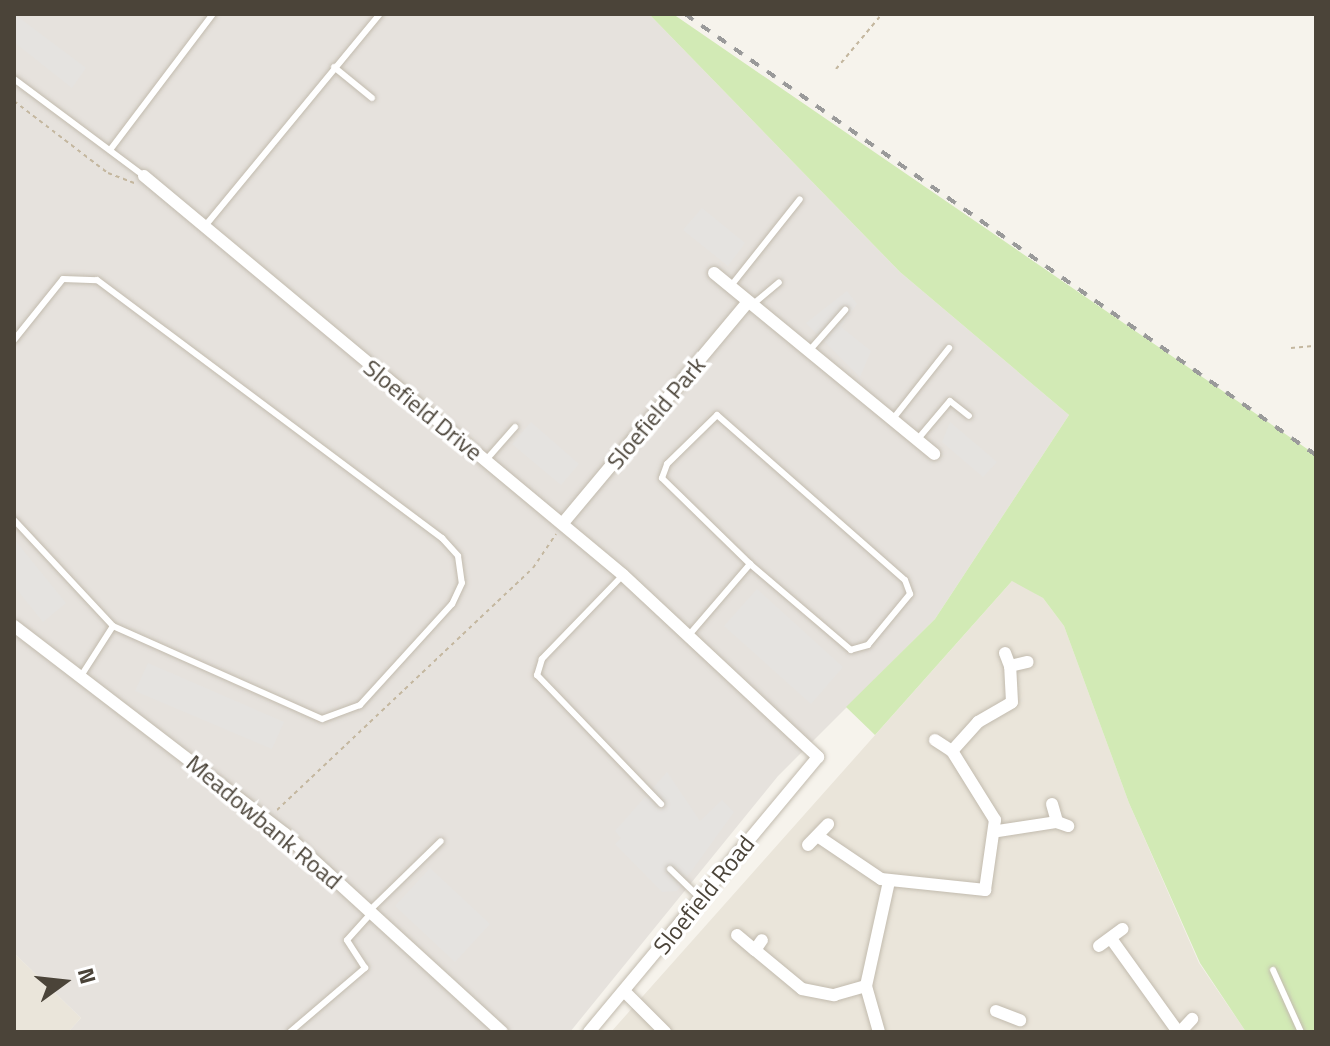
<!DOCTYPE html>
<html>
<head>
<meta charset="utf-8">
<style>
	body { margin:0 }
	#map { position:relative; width:1330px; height:1046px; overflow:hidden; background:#f6f3ec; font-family:"Titillium Web",sans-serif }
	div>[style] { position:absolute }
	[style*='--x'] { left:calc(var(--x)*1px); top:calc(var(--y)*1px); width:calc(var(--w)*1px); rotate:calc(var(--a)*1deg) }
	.residential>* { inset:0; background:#eae5da }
	.industrial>* { inset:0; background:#e6e2dd }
	.green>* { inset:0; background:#d2eab5 }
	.parking>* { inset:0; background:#e5e3e0 }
	.path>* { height:2px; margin-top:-1px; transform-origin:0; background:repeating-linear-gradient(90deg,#c4b79f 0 4px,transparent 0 8px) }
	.roads { filter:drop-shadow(0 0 2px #c2bbae) drop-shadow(0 0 2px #c2bbae) }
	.lane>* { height:6px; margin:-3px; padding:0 3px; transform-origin:3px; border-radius:3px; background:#fff }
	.street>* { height:12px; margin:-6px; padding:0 6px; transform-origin:6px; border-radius:6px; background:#fff }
	.rail>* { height:4px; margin-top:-2px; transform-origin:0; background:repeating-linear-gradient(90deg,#9a9a9a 0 10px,transparent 0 20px) }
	span { translate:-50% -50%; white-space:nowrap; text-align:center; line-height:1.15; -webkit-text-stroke:7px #fff; paint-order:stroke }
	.street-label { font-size:24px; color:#4b4439 }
	.frame { position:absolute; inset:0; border:16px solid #4b4439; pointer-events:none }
	.north { position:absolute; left:24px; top:942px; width:80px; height:80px; -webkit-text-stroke:6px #fff; paint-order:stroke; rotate:75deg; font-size:22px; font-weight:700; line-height:32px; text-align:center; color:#4b4439 }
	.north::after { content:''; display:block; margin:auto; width:28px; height:36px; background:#4b4439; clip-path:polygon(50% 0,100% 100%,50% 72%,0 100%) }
</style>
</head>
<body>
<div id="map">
	<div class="residential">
		<div style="clip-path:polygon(1013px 580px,1043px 598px,1064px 626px,1129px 803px,1199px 963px,1246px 1032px,611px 1032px)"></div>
		<div style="clip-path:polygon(14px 953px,81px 1018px,68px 1032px,14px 1032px)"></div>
	</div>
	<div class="industrial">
		<div style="clip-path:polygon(14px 14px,649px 14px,900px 272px,1069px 415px,935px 619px,778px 776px,570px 1032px,68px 1032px,81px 1018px,14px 953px)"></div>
	</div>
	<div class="green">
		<div style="clip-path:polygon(649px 14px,673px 14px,1316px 455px,1316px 1032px,1246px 1032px,1200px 963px,1129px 803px,1064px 626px,1043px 598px,1012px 581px,875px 735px,846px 707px,935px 619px,1069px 415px,900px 272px)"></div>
	</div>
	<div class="parking">
		<div style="clip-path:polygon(14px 14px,86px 68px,72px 88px,14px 42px)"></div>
		<div style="clip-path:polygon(702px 208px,745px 243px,728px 266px,683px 230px)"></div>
		<div style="clip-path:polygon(847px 291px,857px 304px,841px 327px,871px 351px,860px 377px,806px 323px)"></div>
		<div style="clip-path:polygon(531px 422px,579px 464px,561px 485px,512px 444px)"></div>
		<div style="clip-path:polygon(950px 422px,997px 462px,983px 477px,942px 442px)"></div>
		<div style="clip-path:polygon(14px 539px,66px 603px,43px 622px,14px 586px)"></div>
		<div style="clip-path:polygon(757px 589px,843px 667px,811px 704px,724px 626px)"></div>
		<div style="clip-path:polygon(148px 663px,284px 722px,272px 749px,135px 691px)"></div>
		<div style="clip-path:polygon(667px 772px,700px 821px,722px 800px,734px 812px,677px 891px,662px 892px,615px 844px,621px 838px,615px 831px)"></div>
		<div style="clip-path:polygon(430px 868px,490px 924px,455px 962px,395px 906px)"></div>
	</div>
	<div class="path">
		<div style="--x:836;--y:69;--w:72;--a:-50.1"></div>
		<div style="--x:14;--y:101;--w:118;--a:37.5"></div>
		<div style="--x:108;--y:173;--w:28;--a:21"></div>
		<div style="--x:1291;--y:348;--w:25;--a:-5"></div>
		<div style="--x:277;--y:810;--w:352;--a:-43.4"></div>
		<div style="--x:533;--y:568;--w:41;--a:-55.9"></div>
	</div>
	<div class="roads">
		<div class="lane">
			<div style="--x:334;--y:67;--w:49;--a:39.2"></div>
			<div style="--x:14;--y:79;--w:162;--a:36.7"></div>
			<div style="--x:110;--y:150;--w:171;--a:-52.9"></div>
			<div style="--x:205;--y:226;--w:275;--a:-50.5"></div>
			<div style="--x:730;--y:287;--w:112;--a:-51.5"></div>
			<div style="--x:752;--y:305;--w:35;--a:-40"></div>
			<div style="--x:14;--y:340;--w:78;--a:-51.2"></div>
			<div style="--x:63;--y:279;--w:34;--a:2"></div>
			<div style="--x:97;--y:280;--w:431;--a:36.8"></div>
			<div style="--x:442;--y:538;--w:24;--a:48"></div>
			<div style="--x:458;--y:556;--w:27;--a:82"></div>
			<div style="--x:462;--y:583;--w:23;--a:115"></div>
			<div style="--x:452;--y:604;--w:137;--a:132.3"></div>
			<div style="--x:360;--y:705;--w:40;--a:159.8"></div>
			<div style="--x:322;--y:719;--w:229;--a:-156"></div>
			<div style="--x:113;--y:626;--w:145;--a:-133"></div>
			<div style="--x:809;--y:351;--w:55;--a:-48.7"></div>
			<div style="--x:892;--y:420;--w:92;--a:-51.6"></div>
			<div style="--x:917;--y:440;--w:51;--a:-49.8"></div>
			<div style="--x:950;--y:401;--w:24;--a:38"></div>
			<div style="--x:486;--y:460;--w:44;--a:-48.7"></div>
			<div style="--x:623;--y:575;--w:117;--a:134"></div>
			<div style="--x:542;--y:659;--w:17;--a:107"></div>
			<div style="--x:537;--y:675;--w:179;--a:46.1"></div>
			<div style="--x:689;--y:635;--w:94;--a:-49.3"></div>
			<div style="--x:750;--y:564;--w:123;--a:-135.7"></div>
			<div style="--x:662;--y:478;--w:15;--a:-70"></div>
			<div style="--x:667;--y:464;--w:70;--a:-44.4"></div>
			<div style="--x:717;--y:415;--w:250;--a:41.3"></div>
			<div style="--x:905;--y:580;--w:15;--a:70"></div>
			<div style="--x:910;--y:594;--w:66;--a:129.5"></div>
			<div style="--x:868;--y:645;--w:18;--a:164"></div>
			<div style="--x:851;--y:650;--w:133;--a:-139.6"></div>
			<div style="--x:81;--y:676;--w:59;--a:-57.4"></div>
			<div style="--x:670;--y:869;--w:43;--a:44.1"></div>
			<div style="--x:369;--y:911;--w:100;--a:-44.2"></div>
			<div style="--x:1273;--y:970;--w:68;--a:65.7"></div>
			<div style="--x:290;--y:1032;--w:99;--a:-40.5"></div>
			<div style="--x:365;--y:968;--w:33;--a:-123"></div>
			<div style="--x:347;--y:940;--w:36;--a:-48"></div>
		</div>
		<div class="street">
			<div style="--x:144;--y:176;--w:623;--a:39.79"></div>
			<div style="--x:623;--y:575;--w:267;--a:43"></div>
			<div style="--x:818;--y:757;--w:358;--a:129.8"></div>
			<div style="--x:714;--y:273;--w:285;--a:39.4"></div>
			<div style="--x:563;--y:523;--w:288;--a:-50.1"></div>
			<div style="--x:14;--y:626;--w:342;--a:37.5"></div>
			<div style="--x:285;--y:834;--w:294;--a:42.4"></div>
			<div style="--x:1005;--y:653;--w:14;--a:69"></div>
			<div style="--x:1010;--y:666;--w:18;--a:-13"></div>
			<div style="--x:935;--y:740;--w:20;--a:33"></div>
			<div style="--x:1052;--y:804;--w:19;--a:74"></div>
			<div style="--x:1057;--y:822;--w:12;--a:20"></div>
			<div style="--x:998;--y:831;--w:60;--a:-8.7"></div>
			<div style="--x:819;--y:837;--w:75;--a:34.1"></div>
			<div style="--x:881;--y:879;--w:105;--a:6"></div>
			<div style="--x:985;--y:890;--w:71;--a:-81.9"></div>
			<div style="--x:995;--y:820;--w:81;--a:-121.9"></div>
			<div style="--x:952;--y:751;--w:39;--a:-48"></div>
			<div style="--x:978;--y:722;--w:39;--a:-30"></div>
			<div style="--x:1012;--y:702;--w:36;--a:-93"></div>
			<div style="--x:808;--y:845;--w:29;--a:-46"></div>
			<div style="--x:737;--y:935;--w:23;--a:40"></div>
			<div style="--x:755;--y:950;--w:12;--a:-55"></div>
			<div style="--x:1112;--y:940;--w:113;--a:54.3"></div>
			<div style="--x:1099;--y:946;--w:29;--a:-36"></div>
			<div style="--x:755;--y:950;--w:61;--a:39.7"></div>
			<div style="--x:802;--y:989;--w:33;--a:11"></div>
			<div style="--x:834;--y:995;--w:33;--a:-16"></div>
			<div style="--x:625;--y:992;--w:57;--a:45"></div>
			<div style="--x:996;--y:1011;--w:26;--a:21"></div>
			<div style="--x:879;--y:1032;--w:48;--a:-105.8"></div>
			<div style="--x:866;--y:986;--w:107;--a:-77.6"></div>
			<div style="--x:1180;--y:1032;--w:18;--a:-47"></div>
		</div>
	</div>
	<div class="rail">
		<div style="--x:685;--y:14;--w:770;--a:34.95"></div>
	</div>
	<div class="street-label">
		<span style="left:423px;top:410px;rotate:39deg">Sloefield Drive</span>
		<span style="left:656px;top:413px;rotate:-50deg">Sloefield Park</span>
		<span style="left:264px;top:822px;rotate:40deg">Meadowbank Road</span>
		<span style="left:704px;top:895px;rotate:-51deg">Sloefield Road</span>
	</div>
	<div class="frame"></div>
	<div class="north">N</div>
</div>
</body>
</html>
